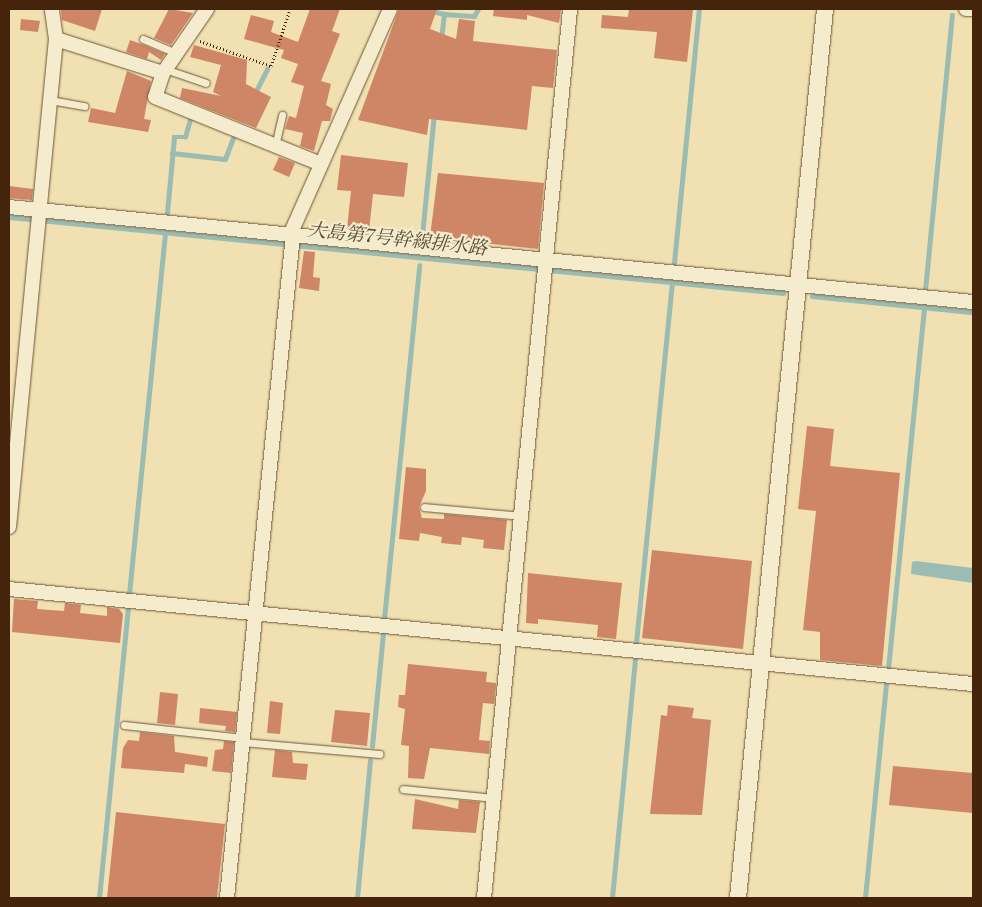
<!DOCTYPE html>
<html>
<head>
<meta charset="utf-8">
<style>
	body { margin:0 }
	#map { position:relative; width:982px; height:907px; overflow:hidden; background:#f0e0b2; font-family:"Libre Bodoni","Noto Serif JP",serif }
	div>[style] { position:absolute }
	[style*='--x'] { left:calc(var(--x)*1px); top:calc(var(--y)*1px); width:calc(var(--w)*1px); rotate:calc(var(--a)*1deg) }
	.water>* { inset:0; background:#9bbcb3 }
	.stream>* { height:4.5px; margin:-2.25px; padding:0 2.25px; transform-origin:2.25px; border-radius:2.25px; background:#9bbcb3 }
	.building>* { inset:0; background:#ce8667 }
	.path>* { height:2.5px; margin-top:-1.25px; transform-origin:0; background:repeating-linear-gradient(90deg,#44250b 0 1px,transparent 0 3.5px) }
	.roads { filter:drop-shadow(0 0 1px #6f5435) drop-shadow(0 0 1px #6f5435) }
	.service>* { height:7px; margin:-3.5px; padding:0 3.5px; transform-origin:3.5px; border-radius:3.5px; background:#f5ebcd }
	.minor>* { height:14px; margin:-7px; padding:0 7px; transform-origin:7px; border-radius:7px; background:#f5ebcd }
	.tertiary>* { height:16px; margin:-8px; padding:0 8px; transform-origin:8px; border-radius:8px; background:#f5ebcd }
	span { translate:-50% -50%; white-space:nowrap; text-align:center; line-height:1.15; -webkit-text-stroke:4.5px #f5ebcd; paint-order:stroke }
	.water-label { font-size:19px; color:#5a4b35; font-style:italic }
	.frame { position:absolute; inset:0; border:10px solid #44250b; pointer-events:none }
</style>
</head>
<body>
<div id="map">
	<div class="water">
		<div style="clip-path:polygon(916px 561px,973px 568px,973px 583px,911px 574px,912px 562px)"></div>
	</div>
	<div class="stream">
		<div style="--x:424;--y:9;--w:21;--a:14"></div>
		<div style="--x:441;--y:39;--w:25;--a:-83"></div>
		<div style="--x:444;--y:14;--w:30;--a:4"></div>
		<div style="--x:474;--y:16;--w:8;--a:-60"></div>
		<div style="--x:255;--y:93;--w:27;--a:-63"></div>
		<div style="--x:172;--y:153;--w:53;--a:6.5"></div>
		<div style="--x:225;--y:159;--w:26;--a:-69"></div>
		<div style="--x:167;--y:213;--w:76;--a:-84.7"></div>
		<div style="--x:174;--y:137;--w:11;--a:0"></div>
		<div style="--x:185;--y:137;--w:18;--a:-74"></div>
		<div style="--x:9;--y:217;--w:778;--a:5.61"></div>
		<div style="--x:422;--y:236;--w:123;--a:-84.4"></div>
		<div style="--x:674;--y:263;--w:255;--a:-84.4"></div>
		<div style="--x:925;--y:290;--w:276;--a:-84.4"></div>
		<div style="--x:812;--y:296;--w:162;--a:5.7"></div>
		<div style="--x:129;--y:594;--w:363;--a:-84.3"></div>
		<div style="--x:384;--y:619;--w:355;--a:-84.3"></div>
		<div style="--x:636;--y:643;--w:363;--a:-84.3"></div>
		<div style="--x:888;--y:669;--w:364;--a:-84.3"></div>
		<div style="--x:372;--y:746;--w:114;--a:-84.4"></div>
		<div style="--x:99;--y:898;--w:290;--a:-84.3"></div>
		<div style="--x:357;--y:898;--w:138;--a:-84.6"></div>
		<div style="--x:612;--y:898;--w:242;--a:-84.5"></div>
		<div style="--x:865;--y:898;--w:217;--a:-84.4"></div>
	</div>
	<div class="building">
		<div style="clip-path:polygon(61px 9px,102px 9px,95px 31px,62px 20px)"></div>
		<div style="clip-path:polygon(169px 9px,193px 13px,171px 45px,154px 38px)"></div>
		<div style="clip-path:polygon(310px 9px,340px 9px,332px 31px,340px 34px,321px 81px,331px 84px,326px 105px,333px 109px,330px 121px,322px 121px,314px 151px,300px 146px,303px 133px,285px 129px,289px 116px,296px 118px,304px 86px,291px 82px,298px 64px,281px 58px,284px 50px,244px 39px,251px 15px,274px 21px,271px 32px,298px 42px)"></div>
		<div style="clip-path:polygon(399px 9px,437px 9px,430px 29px,456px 39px,459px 19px,475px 21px,473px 41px,557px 50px,553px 88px,532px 86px,527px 130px,429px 119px,427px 135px,358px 120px)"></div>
		<div style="clip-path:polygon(494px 9px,561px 9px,559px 23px,527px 15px,527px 20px,493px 16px)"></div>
		<div style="clip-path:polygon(629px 9px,693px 9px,687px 62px,654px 58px,657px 32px,601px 28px,602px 15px,628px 17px)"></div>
		<div style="clip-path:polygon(21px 19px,40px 21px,38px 32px,20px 30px)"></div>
		<div style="clip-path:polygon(130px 40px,144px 45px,165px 54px,161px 60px,149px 52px,147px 59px,126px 52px)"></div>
		<div style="clip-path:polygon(194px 45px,247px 60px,246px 84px,271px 97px,256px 128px,180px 98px,182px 88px,221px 96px,213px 92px,221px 65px,190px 57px)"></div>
		<div style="clip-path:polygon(127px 71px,151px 81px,144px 119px,151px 120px,148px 132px,88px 122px,91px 108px,115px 113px)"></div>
		<div style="clip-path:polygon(341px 155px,408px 163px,404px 197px,373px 194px,369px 231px,347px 229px,351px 191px,337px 190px)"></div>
		<div style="clip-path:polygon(279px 157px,295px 163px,289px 177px,273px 170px)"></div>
		<div style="clip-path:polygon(438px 173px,544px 183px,538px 249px,430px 237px)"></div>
		<div style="clip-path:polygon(9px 186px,33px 189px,32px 200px,9px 198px)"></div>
		<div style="clip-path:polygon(304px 251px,315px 252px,313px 277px,320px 278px,319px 291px,299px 288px)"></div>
		<div style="clip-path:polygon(807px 426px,834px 429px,830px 466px,900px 473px,882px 666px,820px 660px,820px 632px,803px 630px,816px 511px,798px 509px)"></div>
		<div style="clip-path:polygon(406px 467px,426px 469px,426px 491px,419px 507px,422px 518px,444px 519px,444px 514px,507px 520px,504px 550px,483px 548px,484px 540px,462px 537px,461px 545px,441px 543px,442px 537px,420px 533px,419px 541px,399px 539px)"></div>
		<div style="clip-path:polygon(652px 550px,752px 561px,743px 649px,642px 638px)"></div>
		<div style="clip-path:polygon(528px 573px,622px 583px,616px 639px,597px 637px,598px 625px,538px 619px,538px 624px,526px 623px)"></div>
		<div style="clip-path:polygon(14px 599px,38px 601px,37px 609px,64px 611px,65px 603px,81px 605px,80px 613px,107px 616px,107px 607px,119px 609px,123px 614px,120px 643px,12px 632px)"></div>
		<div style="clip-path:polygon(408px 664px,487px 672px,486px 682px,496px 683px,494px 704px,483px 703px,479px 740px,490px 741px,489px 754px,430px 748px,424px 779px,408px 778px,409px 746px,401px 745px,405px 709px,398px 707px,399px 695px,405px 695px)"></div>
		<div style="clip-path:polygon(160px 692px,178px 694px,175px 725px,157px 723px)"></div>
		<div style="clip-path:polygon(270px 701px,283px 703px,280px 734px,267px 733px)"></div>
		<div style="clip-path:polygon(668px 705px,694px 708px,692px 718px,711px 720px,702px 815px,650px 814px,661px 715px,667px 716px)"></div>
		<div style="clip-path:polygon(200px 708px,237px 712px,235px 732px,225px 731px,226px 726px,199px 723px)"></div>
		<div style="clip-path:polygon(335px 710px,370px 713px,367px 746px,331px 742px)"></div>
		<div style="clip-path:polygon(140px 732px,174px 736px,175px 752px,208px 757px,207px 767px,185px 764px,184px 773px,121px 768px,123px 748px,128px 740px,139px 741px)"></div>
		<div style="clip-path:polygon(224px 741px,234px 742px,231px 773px,212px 771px,215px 750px,223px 749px)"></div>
		<div style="clip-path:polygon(275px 750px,292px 752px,293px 763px,308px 764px,306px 780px,272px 777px)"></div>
		<div style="clip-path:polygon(893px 766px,973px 773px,973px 813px,889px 805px)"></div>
		<div style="clip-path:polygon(415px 799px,458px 809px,459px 800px,480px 802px,476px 833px,412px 829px)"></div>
		<div style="clip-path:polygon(116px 812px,225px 824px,217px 898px,107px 898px)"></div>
	</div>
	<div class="path">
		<div style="--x:200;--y:41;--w:75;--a:19.4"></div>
		<div style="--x:271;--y:66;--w:60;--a:-71.6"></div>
	</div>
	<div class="roads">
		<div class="service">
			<div style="--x:143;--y:39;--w:36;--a:23"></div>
			<div style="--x:165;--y:69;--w:43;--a:18.9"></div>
			<div style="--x:50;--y:100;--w:35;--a:10"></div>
			<div style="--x:275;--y:146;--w:32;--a:-77"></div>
			<div style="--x:424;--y:507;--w:98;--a:5.2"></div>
			<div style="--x:124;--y:725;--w:120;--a:6.2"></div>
			<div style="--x:242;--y:742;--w:138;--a:5"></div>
			<div style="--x:403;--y:789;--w:91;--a:5.6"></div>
		</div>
		<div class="minor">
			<div style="--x:966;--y:9;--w:7;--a:0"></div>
			<div style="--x:56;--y:39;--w:112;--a:17.6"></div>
			<div style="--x:163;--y:73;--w:78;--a:-55.5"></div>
			<div style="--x:163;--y:73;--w:25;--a:108"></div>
			<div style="--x:155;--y:97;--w:179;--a:22"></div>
			<div style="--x:9;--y:207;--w:969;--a:5.63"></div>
			<div style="--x:290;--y:235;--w:247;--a:-66.1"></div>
			<div style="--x:9;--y:527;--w:490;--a:-84.5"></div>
			<div style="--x:56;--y:39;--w:30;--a:-98"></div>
			<div style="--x:9;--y:589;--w:969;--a:5.63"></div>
			<div style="--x:227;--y:898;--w:666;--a:-84.32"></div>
			<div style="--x:484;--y:898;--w:893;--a:-84.47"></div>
		</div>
		<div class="tertiary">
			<div style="--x:738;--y:898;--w:893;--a:-84.41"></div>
		</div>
	</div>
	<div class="water-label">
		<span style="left:397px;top:240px;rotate:6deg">大島第7号幹線排水路</span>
	</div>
	<div class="frame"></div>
</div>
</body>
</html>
